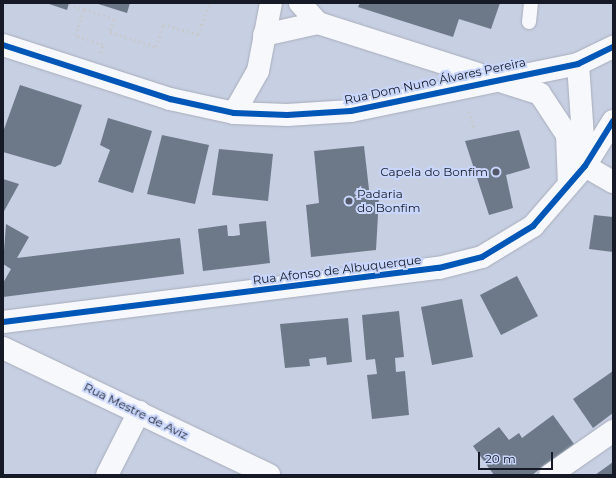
<!DOCTYPE html>
<html>
<head>
<meta charset="utf-8">
<style>
	body { margin:0 }
	#map { position:relative; width:616px; height:478px; overflow:hidden; background:#c7cfe2; font-family:Montserrat,sans-serif }
	div>[style] { position:absolute }
	[style*='--x'] { left:calc(var(--x)*1px); top:calc(var(--y)*1px); width:calc(var(--w)*1px); rotate:calc(var(--a)*1deg) }
	.building>* { inset:0; background:#6d7989 }
	.path>* { height:2.5px; margin-top:-1.25px; transform-origin:0; background:repeating-linear-gradient(90deg,#c8cacf 0 2px,transparent 0 5px) }
	.roads { filter:drop-shadow(0 0 1px #a7adbb) drop-shadow(0 0 1px #a7adbb) }
	.service>* { height:14px; margin:-7px; padding:0 7px; transform-origin:7px; border-radius:7px; background:#f7f8fb }
	.minor>* { height:22px; margin:-11px; padding:0 11px; transform-origin:11px; border-radius:11px; background:#f7f8fb }
	.tertiary>* { height:22px; margin:-11px; padding:0 11px; transform-origin:11px; border-radius:11px; background:#f7f8fb }
	.cycleway>* { height:6px; margin:-3px; padding:0 3px; transform-origin:3px; border-radius:3px; background:#0057b8 }
	.dots>* { width:11px; height:11px; translate:-50% -50%; box-sizing:border-box; border:2px solid #c9d6fb; border-radius:50% }
	span { translate:-50% -50%; white-space:nowrap; text-align:center; line-height:1.15; -webkit-text-stroke:4px #c9d6fb; paint-order:stroke }
	.street-label { font-size:12px; color:#151a26 }
	.poi-label { font-size:12px; color:#151a26 }
	.right { translate:-100% -50%; text-align:right }
	.left { translate:0 -50%; text-align:left }
	.frame { position:absolute; inset:0; border:4px solid #151a26; pointer-events:none }
	.scale { position:absolute; left:478px; top:452px; width:75px; height:18px; box-sizing:border-box; border:2px solid #151a26; border-top:0; padding-left:5px; font-size:12px; line-height:14px; white-space:nowrap; color:#151a26; -webkit-text-stroke:3px #c9d6fb; paint-order:stroke }
</style>
</head>
<body>
<div id="map">
	<div class="building">
		<div style="clip-path:polygon(46px 3px,69px 3px,67px 10px)"></div>
		<div style="clip-path:polygon(95px 3px,130px 3px,127px 13px)"></div>
		<div style="clip-path:polygon(360px 3px,500px 3px,491px 29px,459px 19px,453px 37px,358px 7px)"></div>
		<div style="clip-path:polygon(20px 85px,82px 105px,61px 164px,55px 167px,3px 152px,3px 132px)"></div>
		<div style="clip-path:polygon(108px 118px,152px 131px,133px 193px,98px 182px,110px 150px,100px 145px)"></div>
		<div style="clip-path:polygon(519px 130px,530px 168px,506px 175px,513px 208px,489px 215px,465px 141px)"></div>
		<div style="clip-path:polygon(162px 135px,209px 145px,195px 204px,147px 194px)"></div>
		<div style="clip-path:polygon(364px 146px,370px 198px,379px 197px,376px 250px,311px 257px,306px 205px,319px 203px,314px 151px)"></div>
		<div style="clip-path:polygon(219px 149px,273px 154px,268px 201px,212px 195px)"></div>
		<div style="clip-path:polygon(3px 179px,19px 184px,3px 213px)"></div>
		<div style="clip-path:polygon(594px 215px,613px 217px,613px 252px,589px 249px)"></div>
		<div style="clip-path:polygon(266px 221px,270px 263px,203px 271px,198px 229px,227px 225px,228px 236px,234px 236px,240px 235px,239px 224px)"></div>
		<div style="clip-path:polygon(6px 224px,29px 237px,17px 258px,180px 238px,184px 274px,3px 297px,3px 283px,11px 269px,3px 264px)"></div>
		<div style="clip-path:polygon(517px 276px,538px 316px,501px 335px,480px 295px)"></div>
		<div style="clip-path:polygon(462px 299px,473px 357px,432px 365px,421px 307px)"></div>
		<div style="clip-path:polygon(399px 311px,404px 357px,395px 358px,396px 372px,405px 371px,409px 415px,372px 419px,367px 375px,377px 374px,375px 359px,366px 360px,362px 315px)"></div>
		<div style="clip-path:polygon(348px 318px,352px 362px,327px 365px,326px 357px,309px 359px,310px 366px,285px 368px,280px 324px)"></div>
		<div style="clip-path:polygon(613px 371px,613px 413px,593px 428px,573px 399px)"></div>
		<div style="clip-path:polygon(553px 415px,574px 444px,532px 475px,494px 475px,473px 446px,499px 427px,509px 440px,519px 433px,522px 438px)"></div>
		<div style="clip-path:polygon(613px 462px,613px 475px,595px 475px)"></div>
	</div>
	<div class="path">
		<div style="--x:69;--y:4;--w:16;--a:18"></div>
		<div style="--x:100;--y:53;--w:9;--a:-69"></div>
		<div style="--x:103;--y:45;--w:29;--a:-162"></div>
		<div style="--x:75;--y:36;--w:28;--a:-72"></div>
		<div style="--x:84;--y:9;--w:32;--a:18"></div>
		<div style="--x:114;--y:19;--w:14;--a:107"></div>
		<div style="--x:110;--y:32;--w:48;--a:18.1"></div>
		<div style="--x:156;--y:47;--w:24;--a:-73"></div>
		<div style="--x:163;--y:24;--w:37;--a:17"></div>
		<div style="--x:198;--y:35;--w:34;--a:-71"></div>
		<div style="--x:469;--y:111;--w:20;--a:72"></div>
	</div>
	<div class="roads">
		<div class="service">
			<div style="--x:529;--y:22;--w:19;--a:-84"></div>
		</div>
		<div class="minor">
			<div style="--x:300;--y:3;--w:27;--a:48"></div>
			<div style="--x:264;--y:35;--w:55;--a:-12.5"></div>
			<div style="--x:318;--y:23;--w:233;--a:17.7"></div>
			<div style="--x:540;--y:94;--w:49;--a:56.6"></div>
			<div style="--x:567;--y:135;--w:49;--a:87.7"></div>
			<div style="--x:578;--y:64;--w:102;--a:86.1"></div>
			<div style="--x:585;--y:166;--w:32;--a:30"></div>
			<div style="--x:234;--y:113;--w:48;--a:-60.3"></div>
			<div style="--x:258;--y:71;--w:69;--a:-79.2"></div>
			<div style="--x:3;--y:322;--w:439;--a:-7.1"></div>
			<div style="--x:439;--y:268;--w:44;--a:-14.3"></div>
			<div style="--x:482;--y:257;--w:60;--a:-31.3"></div>
			<div style="--x:533;--y:226;--w:79;--a:-49.1"></div>
			<div style="--x:585;--y:166;--w:53;--a:-58.1"></div>
			<div style="--x:3;--y:348;--w:295;--a:25.5"></div>
			<div style="--x:107;--y:475;--w:71;--a:-63.1"></div>
			<div style="--x:550;--y:475;--w:77;--a:-34.9"></div>
		</div>
		<div class="tertiary">
			<div style="--x:3;--y:45;--w:176;--a:17.9"></div>
			<div style="--x:170;--y:99;--w:66;--a:12.3"></div>
			<div style="--x:234;--y:113;--w:53;--a:2.2"></div>
			<div style="--x:287;--y:115;--w:64;--a:-3.6"></div>
			<div style="--x:351;--y:111;--w:232;--a:-11.7"></div>
			<div style="--x:578;--y:64;--w:39;--a:-26"></div>
		</div>
	</div>
	<div class="cycleway">
		<div style="--x:3;--y:45;--w:176;--a:17.9"></div>
		<div style="--x:170;--y:99;--w:66;--a:12.3"></div>
		<div style="--x:234;--y:113;--w:53;--a:2.2"></div>
		<div style="--x:287;--y:115;--w:64;--a:-3.6"></div>
		<div style="--x:351;--y:111;--w:232;--a:-11.7"></div>
		<div style="--x:578;--y:64;--w:39;--a:-26"></div>
		<div style="--x:3;--y:322;--w:439;--a:-7.1"></div>
		<div style="--x:439;--y:268;--w:44;--a:-14.3"></div>
		<div style="--x:482;--y:257;--w:60;--a:-31.3"></div>
		<div style="--x:533;--y:226;--w:79;--a:-49.1"></div>
		<div style="--x:585;--y:166;--w:53;--a:-58.1"></div>
	</div>
	<div class="dots">
		<div style="left:496px;top:172px;background:#535968"></div>
		<div style="left:349px;top:201px;background:#535968"></div>
	</div>
	<div class="street-label">
		<span style="left:435px;top:81px;rotate:-12deg">Rua Dom Nuno Álvares Pereira</span>
		<span style="left:337px;top:270px;rotate:-7deg">Rua Afonso de Albuquerque</span>
		<span style="left:136px;top:411px;rotate:26deg">Rua Mestre de Aviz</span>
	</div>
	<div class="poi-label">
		<span class="right" style="left:488px;top:172px">Capela do Bonfim</span>
		<span class="left" style="left:357px;top:201px">Padaria<br>do Bonfim</span>
	</div>
	<div class="frame"></div>
	<div class="scale">20 m</div>
</div>
</body>
</html>
